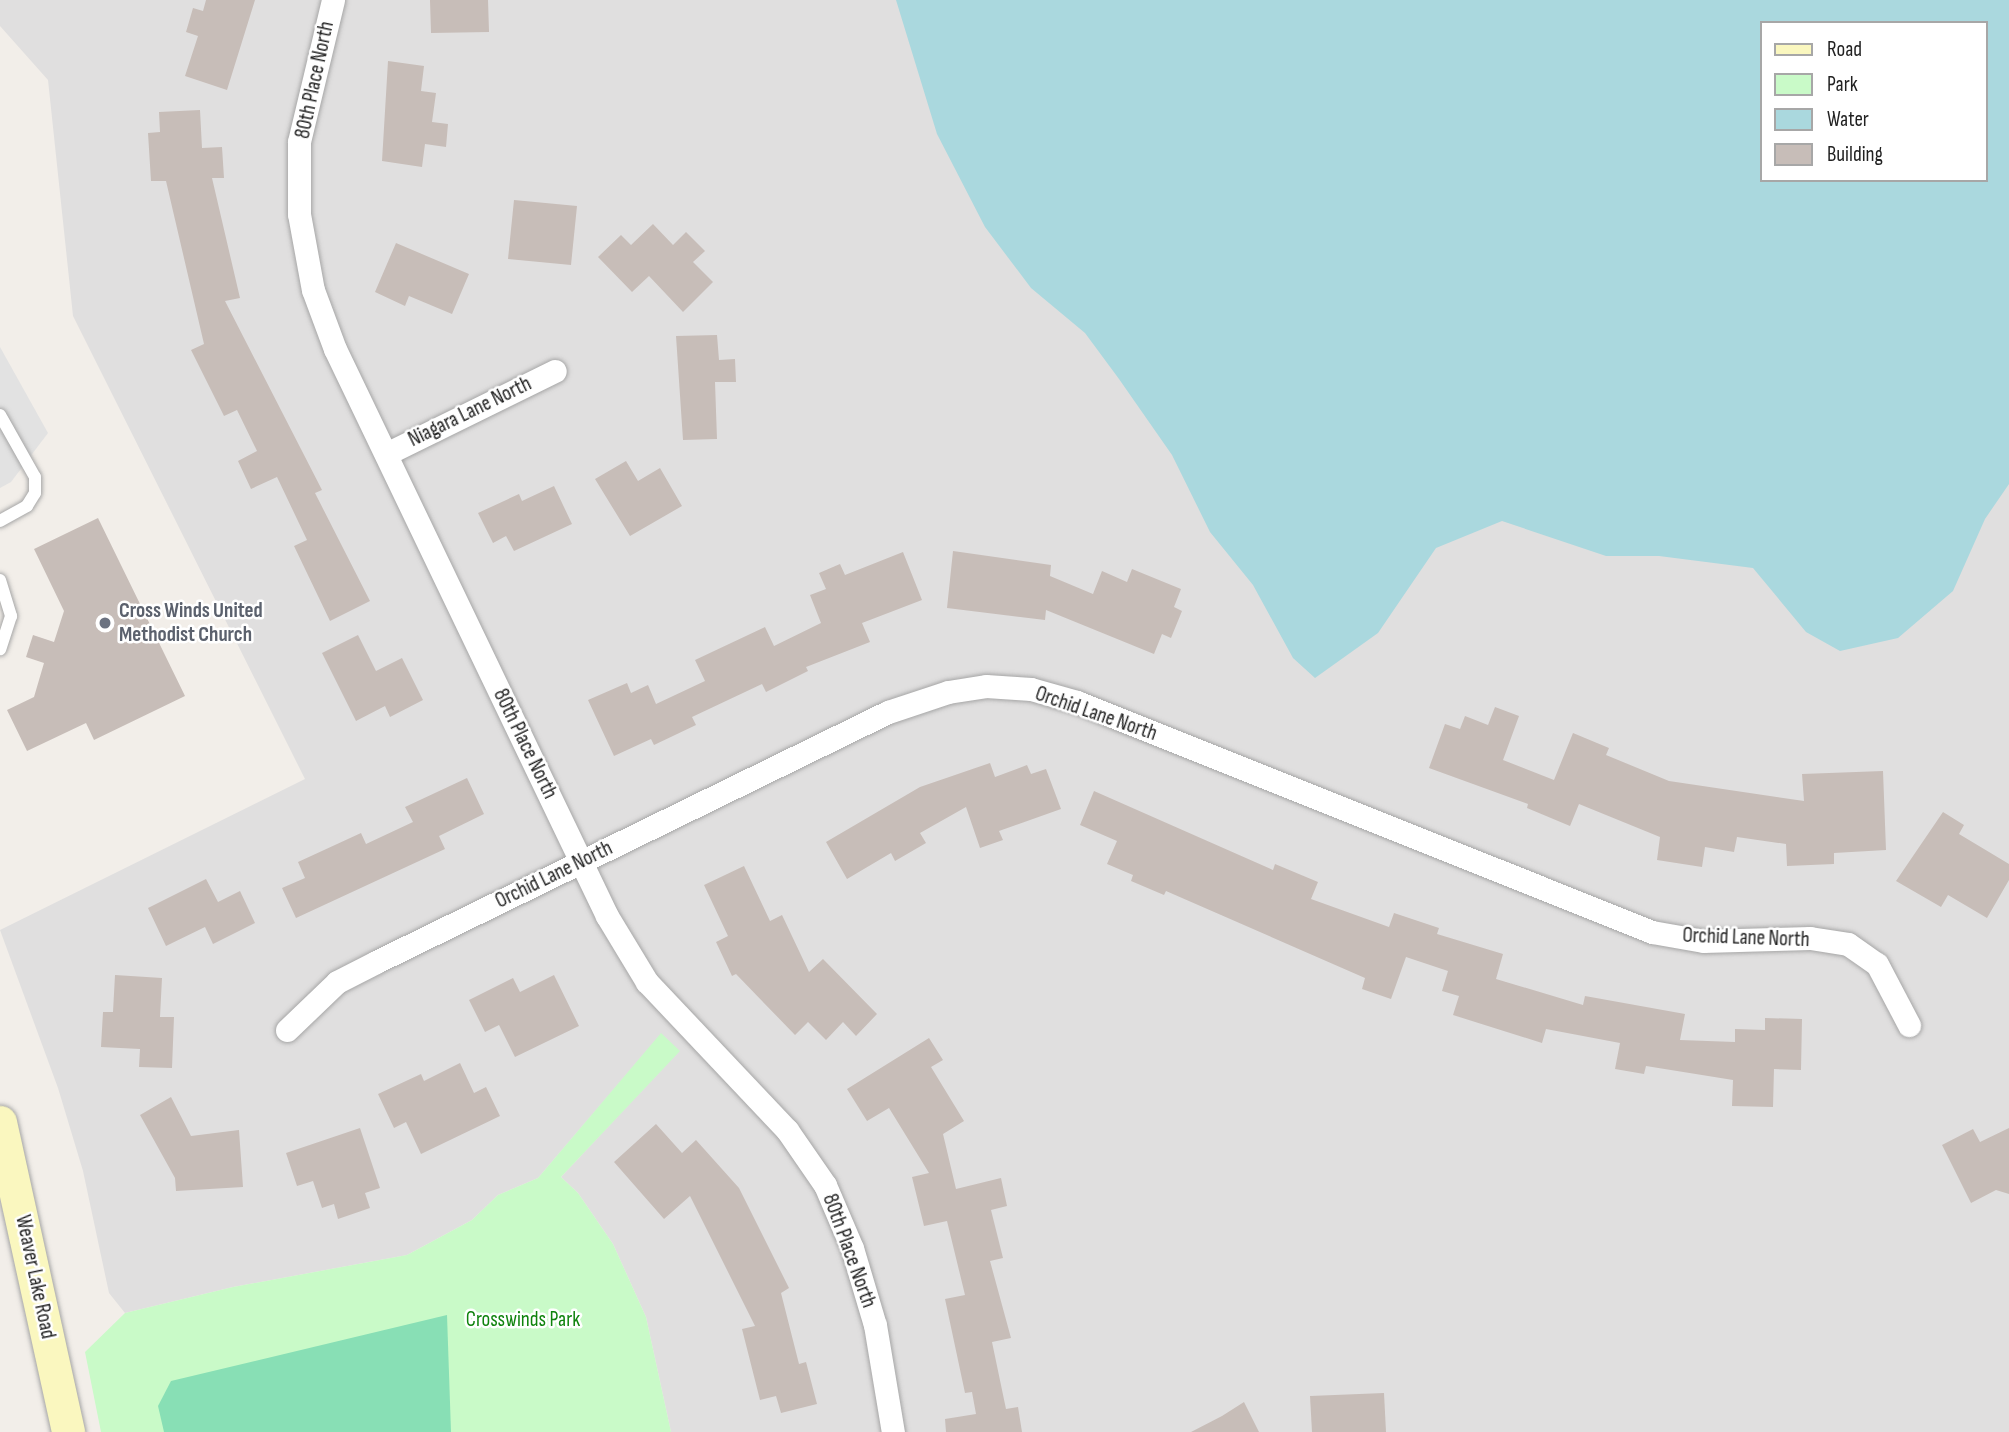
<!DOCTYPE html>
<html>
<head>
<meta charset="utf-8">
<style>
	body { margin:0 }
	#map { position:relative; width:2009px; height:1432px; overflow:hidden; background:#f2eee9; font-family:"Sofia Sans Condensed",sans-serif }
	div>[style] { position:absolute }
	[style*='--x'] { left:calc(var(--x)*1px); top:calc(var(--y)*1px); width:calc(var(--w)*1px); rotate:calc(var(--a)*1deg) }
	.residential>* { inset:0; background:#e0dfdf }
	.park>* { inset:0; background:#c9fac8 }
	.pitch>* { inset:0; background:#88dfb5 }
	.parking>* { inset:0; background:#e2e2e2 }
	.water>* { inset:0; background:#aad8de }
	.building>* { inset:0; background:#c7bdb8 }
	.roads { filter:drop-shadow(0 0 2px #a6a6a6) drop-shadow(0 0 2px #a6a6a6) }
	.service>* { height:12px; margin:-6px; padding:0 6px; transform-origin:6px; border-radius:6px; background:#fff }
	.minor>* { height:23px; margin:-11.5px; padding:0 11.5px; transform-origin:11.5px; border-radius:11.5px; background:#fff }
	.secondary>* { height:33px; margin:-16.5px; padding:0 16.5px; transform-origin:16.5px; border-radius:16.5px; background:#faf7bf }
	.dots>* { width:19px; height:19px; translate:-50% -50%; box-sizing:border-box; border:4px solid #fff; border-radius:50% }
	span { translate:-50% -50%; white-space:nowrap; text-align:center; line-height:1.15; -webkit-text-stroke:5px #fff; paint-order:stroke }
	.street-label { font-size:21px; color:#222 }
	.worship-label { font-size:21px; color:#5b616d; font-weight:700 }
	.left { translate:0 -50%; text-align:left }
	.park-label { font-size:21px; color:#0f830d }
	.legend { position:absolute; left:1760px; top:21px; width:228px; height:161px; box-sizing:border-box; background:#fff; border:2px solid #a7a7a7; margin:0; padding:9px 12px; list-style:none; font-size:21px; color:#222 }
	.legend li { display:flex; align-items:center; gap:14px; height:35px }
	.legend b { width:35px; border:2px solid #a7a7a7 }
</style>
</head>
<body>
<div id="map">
	<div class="residential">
		<div style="clip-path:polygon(evenodd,0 0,2009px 0,2009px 1432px,671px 1432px,646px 1317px,613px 1244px,578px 1193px,561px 1177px,679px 1051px,661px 1034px,538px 1178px,498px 1195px,472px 1220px,407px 1255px,233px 1287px,125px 1313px,109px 1293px,83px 1171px,58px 1088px,0 930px,305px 779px,73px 316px,48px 80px,0 26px,0 0,1762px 23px,1986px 23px,1986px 180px,1762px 180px,1762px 23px)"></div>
	</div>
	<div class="park">
		<div style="clip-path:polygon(661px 1033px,680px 1051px,561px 1177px,578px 1193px,613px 1244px,646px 1317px,671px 1432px,101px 1432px,85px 1352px,125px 1313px,233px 1287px,407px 1255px,472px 1220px,498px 1195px,538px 1178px)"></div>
	</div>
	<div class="pitch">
		<div style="clip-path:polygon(447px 1315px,451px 1432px,164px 1432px,158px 1406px,171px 1381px)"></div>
	</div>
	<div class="parking">
		<div style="clip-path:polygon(0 347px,48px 433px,11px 482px,0 488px)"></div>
	</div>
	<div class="water">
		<div style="clip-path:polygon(evenodd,896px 0,2009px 0,2009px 484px,1985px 519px,1953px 591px,1898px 638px,1840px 651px,1806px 632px,1753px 568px,1659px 556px,1606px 556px,1502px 521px,1436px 548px,1378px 633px,1315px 678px,1293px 658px,1253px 585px,1210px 532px,1172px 455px,1119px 379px,1085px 333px,1031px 288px,985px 227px,937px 134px,896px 0,1762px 23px,1986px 23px,1986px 180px,1762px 180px,1762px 23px)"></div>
	</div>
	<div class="building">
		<div style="clip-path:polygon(206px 0,255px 0,227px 90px,185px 76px,198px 36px,186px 32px,193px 8px,203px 11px)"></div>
		<div style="clip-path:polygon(430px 0,488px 0,489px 32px,431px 33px)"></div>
		<div style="clip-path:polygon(388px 61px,424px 66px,421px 91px,436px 93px,432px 122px,448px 124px,446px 147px,425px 144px,422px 167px,382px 161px)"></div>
		<div style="clip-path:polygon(200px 110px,202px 148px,222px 147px,224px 178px,212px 178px,240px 298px,225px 301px,322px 490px,315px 493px,370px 601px,330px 621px,294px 546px,307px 540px,277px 477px,251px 489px,238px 461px,257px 451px,237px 410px,224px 416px,191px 350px,204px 344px,166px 181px,151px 181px,148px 133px,160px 132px,159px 112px)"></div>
		<div style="clip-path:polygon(514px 200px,577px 206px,571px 265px,508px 259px)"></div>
		<div style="clip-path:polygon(653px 224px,673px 245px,686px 232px,705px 251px,693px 262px,713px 282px,683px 312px,649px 276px,632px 292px,598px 257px,621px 235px,631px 245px)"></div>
		<div style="clip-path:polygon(396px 243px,469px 274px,452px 314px,409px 296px,405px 306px,375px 292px)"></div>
		<div style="clip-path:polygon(717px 335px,719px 360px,735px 359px,736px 382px,715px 382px,717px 439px,683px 440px,676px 336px)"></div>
		<div style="clip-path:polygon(626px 461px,638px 481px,660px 468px,682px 506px,630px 536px,595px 479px)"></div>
		<div style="clip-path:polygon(554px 486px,572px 524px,514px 551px,506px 536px,493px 543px,478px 513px,519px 494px,522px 501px)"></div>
		<div style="clip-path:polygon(98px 518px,185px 696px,94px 740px,86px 723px,27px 751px,7px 710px,34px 697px,44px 663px,26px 657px,33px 635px,54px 642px,64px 611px,34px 549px)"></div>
		<div style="clip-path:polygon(953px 551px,1051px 565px,1050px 576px,1093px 594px,1102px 571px,1127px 582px,1132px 569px,1181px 589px,1174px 607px,1182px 611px,1171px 638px,1162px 634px,1154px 654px,1046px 610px,1045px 620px,947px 608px)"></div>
		<div style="clip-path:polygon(903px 552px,922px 600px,862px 623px,870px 642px,806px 667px,808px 671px,766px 692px,762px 684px,692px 717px,696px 725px,654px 745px,651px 739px,614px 756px,588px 700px,627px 683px,631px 693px,648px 685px,656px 704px,705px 681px,695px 660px,765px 627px,774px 646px,821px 623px,810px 595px,826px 589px,819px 573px,840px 564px,845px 575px)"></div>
		<div style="clip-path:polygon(358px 635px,376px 671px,402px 658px,423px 700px,390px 717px,385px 706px,356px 721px,322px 653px)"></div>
		<div style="clip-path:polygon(1495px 707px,1519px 716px,1503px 760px,1554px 780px,1573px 733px,1609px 748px,1606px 755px,1669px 781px,1804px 801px,1802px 774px,1883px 771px,1886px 850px,1834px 853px,1834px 864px,1787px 866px,1786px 844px,1737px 837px,1734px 852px,1705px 847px,1702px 867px,1657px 860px,1660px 837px,1579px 804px,1570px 826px,1527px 808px,1528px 804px,1429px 768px,1445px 724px,1460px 729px,1465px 716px,1488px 725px)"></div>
		<div style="clip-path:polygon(990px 763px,995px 777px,1027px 765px,1031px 774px,1046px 769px,1061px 809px,999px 831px,1003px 840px,980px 848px,966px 807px,920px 833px,926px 843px,895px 861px,891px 853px,847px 879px,826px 842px,920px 787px)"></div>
		<div style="clip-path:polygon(467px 778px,484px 814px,439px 836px,445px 849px,296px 918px,282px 888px,305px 878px,298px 862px,361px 833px,366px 844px,413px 822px,405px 807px)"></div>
		<div style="clip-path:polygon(1094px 791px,1273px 870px,1275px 864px,1318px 882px,1311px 899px,1389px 927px,1394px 913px,1439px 928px,1437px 934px,1503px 954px,1496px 979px,1583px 1005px,1585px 996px,1685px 1014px,1680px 1040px,1735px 1042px,1735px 1029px,1765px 1030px,1765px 1018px,1802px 1019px,1801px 1070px,1774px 1069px,1773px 1107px,1732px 1106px,1733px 1080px,1646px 1066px,1644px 1074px,1615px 1069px,1620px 1043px,1546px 1029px,1542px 1043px,1453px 1015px,1459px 996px,1442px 991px,1448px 971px,1406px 957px,1391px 999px,1362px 989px,1365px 978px,1166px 891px,1164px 895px,1131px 881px,1133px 875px,1107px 864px,1117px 841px,1080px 825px)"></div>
		<div style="clip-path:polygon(1943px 812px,1964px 825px,1959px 834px,2009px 864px,2009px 880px,1987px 918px,1948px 895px,1941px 907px,1896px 881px)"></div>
		<div style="clip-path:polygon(744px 866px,770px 921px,782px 915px,809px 972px,823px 959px,877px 1014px,856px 1036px,843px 1022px,826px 1040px,808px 1022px,795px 1035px,736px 974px,732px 976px,716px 942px,728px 936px,704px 885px)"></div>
		<div style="clip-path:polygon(206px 879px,218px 902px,240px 891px,255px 923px,213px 944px,205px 927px,166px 946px,148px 908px)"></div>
		<div style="clip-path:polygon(115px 975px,162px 978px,160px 1017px,174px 1017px,172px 1068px,139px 1067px,140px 1049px,101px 1047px,103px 1012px,113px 1012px)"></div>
		<div style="clip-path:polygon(554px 975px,579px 1026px,515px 1057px,499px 1025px,485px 1032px,469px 1000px,513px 978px,520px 992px)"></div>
		<div style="clip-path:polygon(929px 1038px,943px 1060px,931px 1067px,964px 1121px,943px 1134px,956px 1189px,1001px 1178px,1007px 1206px,991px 1210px,1003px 1258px,990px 1261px,1011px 1338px,992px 1342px,1006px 1409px,1018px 1407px,1022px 1432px,946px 1432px,945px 1419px,976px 1414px,972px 1392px,965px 1393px,945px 1299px,965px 1295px,947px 1221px,924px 1226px,912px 1177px,929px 1173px,889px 1108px,867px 1121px,847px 1089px)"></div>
		<div style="clip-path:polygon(460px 1063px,474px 1093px,486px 1087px,500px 1116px,421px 1154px,406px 1122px,394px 1128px,378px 1094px,421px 1074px,424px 1081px)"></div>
		<div style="clip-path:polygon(171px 1097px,191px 1136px,239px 1130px,243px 1187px,176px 1191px,175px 1178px,140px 1115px)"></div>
		<div style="clip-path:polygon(656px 1124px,682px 1153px,696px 1140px,739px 1188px,789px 1288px,781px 1293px,799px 1364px,806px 1362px,817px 1404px,781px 1413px,776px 1396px,760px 1400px,742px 1329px,755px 1326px,690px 1196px,664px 1219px,614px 1162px)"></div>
		<div style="clip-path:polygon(360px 1128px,380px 1188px,365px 1193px,370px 1208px,338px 1219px,334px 1204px,322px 1208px,313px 1181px,297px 1186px,286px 1153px)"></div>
		<div style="clip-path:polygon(2009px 1128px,2009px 1194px,1996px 1190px,1971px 1203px,1942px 1145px,1973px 1129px,1980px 1142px)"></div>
		<div style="clip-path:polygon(1384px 1393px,1386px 1432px,1312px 1432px,1310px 1396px)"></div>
		<div style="clip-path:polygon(1244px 1402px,1259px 1432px,1191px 1432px,1222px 1416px)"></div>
	</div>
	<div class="roads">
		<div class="service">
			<div style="--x:0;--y:415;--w:71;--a:60.6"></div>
			<div style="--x:35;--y:477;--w:16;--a:90"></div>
			<div style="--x:35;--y:493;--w:15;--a:122"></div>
			<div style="--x:27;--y:506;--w:31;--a:151"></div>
			<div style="--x:0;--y:580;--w:38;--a:73"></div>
			<div style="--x:11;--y:616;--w:35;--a:108"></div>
		</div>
		<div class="minor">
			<div style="--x:333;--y:0;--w:146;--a:103.5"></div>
			<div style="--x:299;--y:142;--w:72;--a:90"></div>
			<div style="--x:299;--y:214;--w:77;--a:79.6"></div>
			<div style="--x:313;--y:290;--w:63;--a:69.6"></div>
			<div style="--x:335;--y:349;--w:629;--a:64.37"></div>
			<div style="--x:607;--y:916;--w:77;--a:58.8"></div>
			<div style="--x:647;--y:982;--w:204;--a:46.6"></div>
			<div style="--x:787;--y:1130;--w:67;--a:55.4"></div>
			<div style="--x:825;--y:1185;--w:69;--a:66.8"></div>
			<div style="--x:852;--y:1248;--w:80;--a:73.4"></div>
			<div style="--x:875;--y:1325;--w:109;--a:80.5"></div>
			<div style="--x:386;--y:454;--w:188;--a:-26.2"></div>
			<div style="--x:287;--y:1030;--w:69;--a:-43.8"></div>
			<div style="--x:337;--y:982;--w:44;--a:-27.1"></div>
			<div style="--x:376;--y:962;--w:570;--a:-26.03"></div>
			<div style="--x:888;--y:712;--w:63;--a:-18.4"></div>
			<div style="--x:948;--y:692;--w:38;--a:-9"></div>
			<div style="--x:986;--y:686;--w:45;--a:3.8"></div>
			<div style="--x:1031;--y:689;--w:48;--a:15.8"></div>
			<div style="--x:1077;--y:702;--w:619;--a:21.8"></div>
			<div style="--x:1652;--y:932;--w:52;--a:10"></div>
			<div style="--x:1703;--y:941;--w:107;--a:-1.6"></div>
			<div style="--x:1810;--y:938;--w:38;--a:9"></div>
			<div style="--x:1848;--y:944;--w:35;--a:35"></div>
			<div style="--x:1877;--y:964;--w:69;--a:62.3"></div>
		</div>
		<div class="secondary">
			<div style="--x:0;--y:1122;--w:317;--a:77.6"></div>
		</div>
	</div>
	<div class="dots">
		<div style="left:105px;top:623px;background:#6b7280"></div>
	</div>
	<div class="street-label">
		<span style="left:315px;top:80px;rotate:-78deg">80th Place North</span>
		<span style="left:470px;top:412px;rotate:-26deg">Niagara Lane North</span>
		<span style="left:1096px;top:714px;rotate:19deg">Orchid Lane North</span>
		<span style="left:525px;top:744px;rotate:64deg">80th Place North</span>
		<span style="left:554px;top:875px;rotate:-26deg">Orchid Lane North</span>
		<span style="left:1746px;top:938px;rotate:2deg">Orchid Lane North</span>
		<span style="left:849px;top:1251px;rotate:70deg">80th Place North</span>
		<span style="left:35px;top:1277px;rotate:78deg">Weaver Lake Road</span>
	</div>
	<div class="worship-label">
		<span class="left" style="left:119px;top:623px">Cross Winds United<br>Methodist Church</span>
	</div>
	<div class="park-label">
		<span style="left:523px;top:1320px">Crosswinds Park</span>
	</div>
	<ul class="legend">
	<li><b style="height:9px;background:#faf7bf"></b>Road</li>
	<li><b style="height:19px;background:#c9fac8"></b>Park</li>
	<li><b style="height:19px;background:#aad8de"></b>Water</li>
	<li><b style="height:19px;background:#c7bdb8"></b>Building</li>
	</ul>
</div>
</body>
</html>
